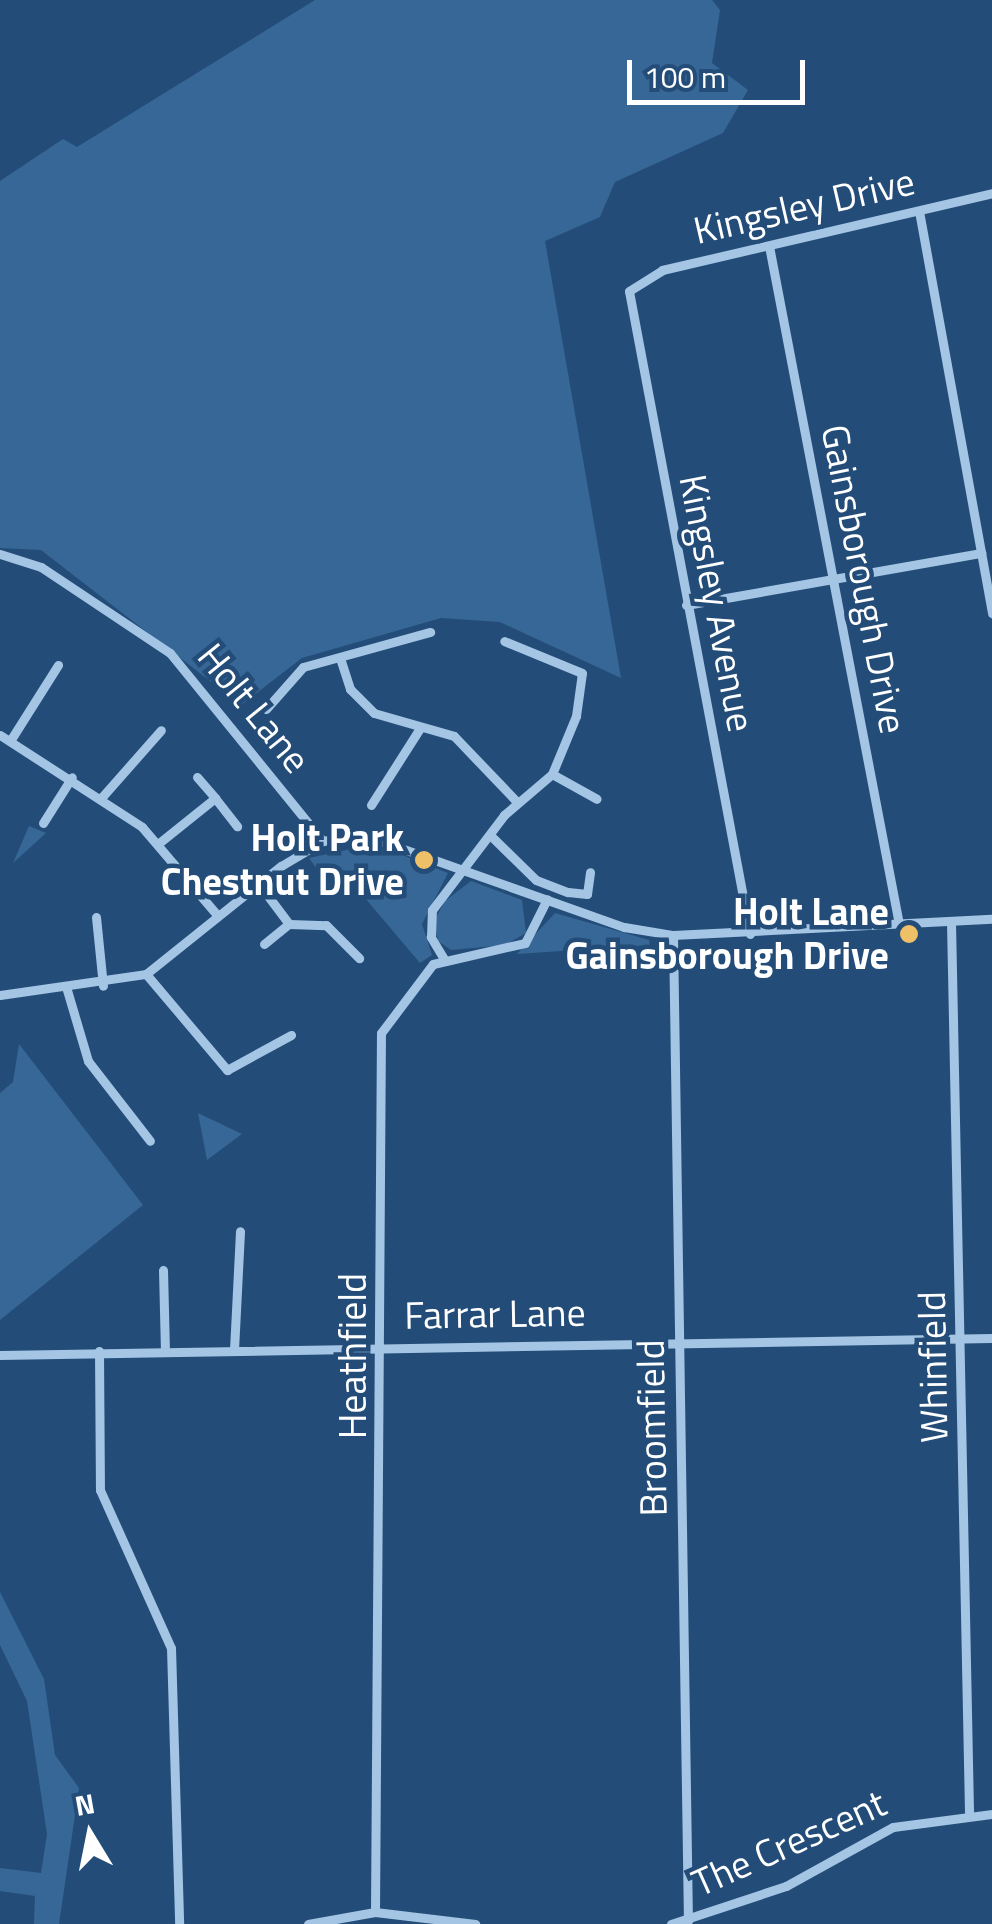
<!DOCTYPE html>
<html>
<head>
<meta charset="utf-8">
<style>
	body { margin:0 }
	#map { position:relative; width:992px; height:1924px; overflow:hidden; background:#234d78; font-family:"Titillium Web",sans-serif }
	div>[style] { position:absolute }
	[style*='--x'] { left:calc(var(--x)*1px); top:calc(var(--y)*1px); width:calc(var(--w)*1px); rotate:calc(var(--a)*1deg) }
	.green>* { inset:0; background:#376796 }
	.minor>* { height:9px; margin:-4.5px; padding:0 4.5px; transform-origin:4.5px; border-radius:4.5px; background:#a4c5e4 }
	.dots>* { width:28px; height:28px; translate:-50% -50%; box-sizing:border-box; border:5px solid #234d78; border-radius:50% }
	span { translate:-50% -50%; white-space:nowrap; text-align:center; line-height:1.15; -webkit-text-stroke:9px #234d78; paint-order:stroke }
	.street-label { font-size:38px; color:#fff }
	.poi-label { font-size:38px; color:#fff; font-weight:700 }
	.right { translate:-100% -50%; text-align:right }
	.north { position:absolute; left:40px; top:1784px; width:100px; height:100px; -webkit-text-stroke:8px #234d78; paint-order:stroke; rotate:350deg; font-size:28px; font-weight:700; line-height:40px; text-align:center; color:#fff }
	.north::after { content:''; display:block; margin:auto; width:35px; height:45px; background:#fff; clip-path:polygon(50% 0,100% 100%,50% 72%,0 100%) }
	.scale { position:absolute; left:627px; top:60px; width:178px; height:45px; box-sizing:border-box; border:5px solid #fff; border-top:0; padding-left:12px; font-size:30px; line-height:35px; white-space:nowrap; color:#fff; -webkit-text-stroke:8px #234d78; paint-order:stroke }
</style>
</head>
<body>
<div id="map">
	<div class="green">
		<div style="clip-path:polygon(315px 0,712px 0,720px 10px,712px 63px,748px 90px,723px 133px,615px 182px,600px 217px,545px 241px,621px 678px,500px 622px,441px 618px,302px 658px,241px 705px,41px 550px,0 548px,0 181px,63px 139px,77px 147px)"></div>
		<div style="clip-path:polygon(29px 826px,46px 833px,13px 863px)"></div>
		<div style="clip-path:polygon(374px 844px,448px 873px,422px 924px,432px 955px,420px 963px,337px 865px,317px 869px,309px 858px)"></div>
		<div style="clip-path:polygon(471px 881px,522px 900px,526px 933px,505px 945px,451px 950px,438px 941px,434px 921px,445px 901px)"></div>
		<div style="clip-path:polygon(555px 913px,649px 940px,650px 945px,517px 954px)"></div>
		<div style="clip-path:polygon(19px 1044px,143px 1205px,0 1320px,0 1093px,13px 1082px)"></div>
		<div style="clip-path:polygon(198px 1113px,242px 1134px,207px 1160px)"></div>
		<div style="clip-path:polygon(0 1592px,44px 1679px,55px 1755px,79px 1788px,59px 1924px,34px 1924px,35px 1896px,0 1891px,0 1868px,41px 1873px,47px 1834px,27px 1701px,0 1645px)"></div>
	</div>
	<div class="minor">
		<div style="--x:919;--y:211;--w:409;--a:79.7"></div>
		<div style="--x:769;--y:246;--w:690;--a:79.15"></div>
		<div style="--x:0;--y:554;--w:43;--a:17.6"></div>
		<div style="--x:41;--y:567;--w:155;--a:33.7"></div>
		<div style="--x:170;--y:653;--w:242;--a:50.9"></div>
		<div style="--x:686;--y:605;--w:300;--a:-10"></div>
		<div style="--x:340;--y:658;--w:33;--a:72"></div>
		<div style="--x:350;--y:689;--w:34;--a:45"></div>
		<div style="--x:374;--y:713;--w:83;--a:16"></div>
		<div style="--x:454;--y:736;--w:91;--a:46.3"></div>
		<div style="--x:266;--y:709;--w:56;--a:-48.6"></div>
		<div style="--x:303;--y:667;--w:132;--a:-15.4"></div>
		<div style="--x:0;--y:735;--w:169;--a:32.9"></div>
		<div style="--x:142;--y:827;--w:117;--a:49.5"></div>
		<div style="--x:10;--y:741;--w:90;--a:-57.7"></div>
		<div style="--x:552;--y:774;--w:51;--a:29.1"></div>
		<div style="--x:197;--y:777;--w:28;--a:49"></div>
		<div style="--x:102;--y:797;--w:89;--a:-48.6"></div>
		<div style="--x:371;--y:805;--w:91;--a:-57.5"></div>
		<div style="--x:43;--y:823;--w:54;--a:-57.8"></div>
		<div style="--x:490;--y:835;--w:64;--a:44.4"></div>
		<div style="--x:536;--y:880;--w:34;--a:21"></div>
		<div style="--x:568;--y:892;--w:19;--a:6"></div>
		<div style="--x:587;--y:894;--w:22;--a:-82"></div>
		<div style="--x:159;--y:843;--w:72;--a:-38.8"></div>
		<div style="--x:215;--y:798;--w:36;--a:52"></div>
		<div style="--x:259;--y:884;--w:50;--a:53.1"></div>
		<div style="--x:289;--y:924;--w:37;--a:2"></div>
		<div style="--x:326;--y:925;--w:47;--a:45"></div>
		<div style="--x:96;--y:917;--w:69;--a:84.2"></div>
		<div style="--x:951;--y:922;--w:890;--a:88.84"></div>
		<div style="--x:750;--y:934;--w:654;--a:-100.66"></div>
		<div style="--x:629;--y:291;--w:39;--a:-32"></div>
		<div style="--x:662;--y:270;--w:339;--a:-13.1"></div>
		<div style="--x:673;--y:935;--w:986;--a:89.13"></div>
		<div style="--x:264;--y:944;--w:32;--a:-39"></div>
		<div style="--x:444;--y:959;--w:26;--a:-121"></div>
		<div style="--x:431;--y:937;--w:27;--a:-88"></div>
		<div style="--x:432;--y:910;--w:119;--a:-52.8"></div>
		<div style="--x:504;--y:815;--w:63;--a:-40.5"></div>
		<div style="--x:552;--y:774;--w:63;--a:-67.5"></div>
		<div style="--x:576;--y:716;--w:43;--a:-82.1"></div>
		<div style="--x:582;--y:673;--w:84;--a:-157.7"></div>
		<div style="--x:146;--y:974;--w:126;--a:49.8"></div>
		<div style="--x:227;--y:1070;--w:73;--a:-28.7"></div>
		<div style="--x:67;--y:990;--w:74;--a:73.5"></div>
		<div style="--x:88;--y:1061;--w:101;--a:52.2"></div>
		<div style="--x:0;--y:995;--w:148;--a:-8.2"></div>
		<div style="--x:146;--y:974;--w:173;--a:-38.7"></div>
		<div style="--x:281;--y:866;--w:49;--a:-30.8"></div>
		<div style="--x:323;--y:841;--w:39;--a:-10"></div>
		<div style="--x:361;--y:834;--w:279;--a:19.5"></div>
		<div style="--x:624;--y:927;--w:50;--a:9.3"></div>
		<div style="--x:673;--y:935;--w:319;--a:-2.9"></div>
		<div style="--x:163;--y:1270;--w:81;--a:88.6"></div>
		<div style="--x:234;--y:1350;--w:119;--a:-87.1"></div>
		<div style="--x:99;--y:1351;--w:139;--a:89.6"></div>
		<div style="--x:100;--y:1490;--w:173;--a:65.8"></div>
		<div style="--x:171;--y:1648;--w:276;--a:88.3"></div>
		<div style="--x:0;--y:1355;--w:992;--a:-0.98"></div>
		<div style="--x:375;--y:1912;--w:879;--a:-89.61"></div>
		<div style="--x:381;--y:1033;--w:86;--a:-53"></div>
		<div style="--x:433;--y:964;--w:94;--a:-12.9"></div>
		<div style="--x:525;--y:943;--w:49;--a:-63.4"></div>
		<div style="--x:308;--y:1924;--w:68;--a:-10.2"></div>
		<div style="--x:375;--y:1912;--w:101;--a:6.8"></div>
		<div style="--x:671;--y:1924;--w:121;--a:-18.3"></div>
		<div style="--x:786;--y:1886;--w:122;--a:-28.9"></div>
		<div style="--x:893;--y:1827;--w:100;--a:-7.5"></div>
	</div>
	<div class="dots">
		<div style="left:424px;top:860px;background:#eec068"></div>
		<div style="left:909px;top:934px;background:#eec068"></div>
	</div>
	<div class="street-label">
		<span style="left:804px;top:206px;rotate:-13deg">Kingsley Drive</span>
		<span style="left:864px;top:579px;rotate:79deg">Gainsborough Drive</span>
		<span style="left:717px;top:603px;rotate:79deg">Kingsley Avenue</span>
		<span style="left:254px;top:708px;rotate:51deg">Holt Lane</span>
		<span style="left:495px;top:1314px;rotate:-1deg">Farrar Lane</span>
		<span style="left:353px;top:1356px;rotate:-90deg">Heathfield</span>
		<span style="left:933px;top:1367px;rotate:-91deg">Whinfield</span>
		<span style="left:652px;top:1428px;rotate:-91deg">Broomfield</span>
		<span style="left:789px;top:1843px;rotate:-24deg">The Crescent</span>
	</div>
	<div class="poi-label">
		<span class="right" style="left:404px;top:860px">Holt Park<br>Chestnut Drive</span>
		<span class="right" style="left:889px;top:934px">Holt Lane<br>Gainsborough Drive</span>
	</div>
	<div class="north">N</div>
	<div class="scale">100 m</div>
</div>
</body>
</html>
